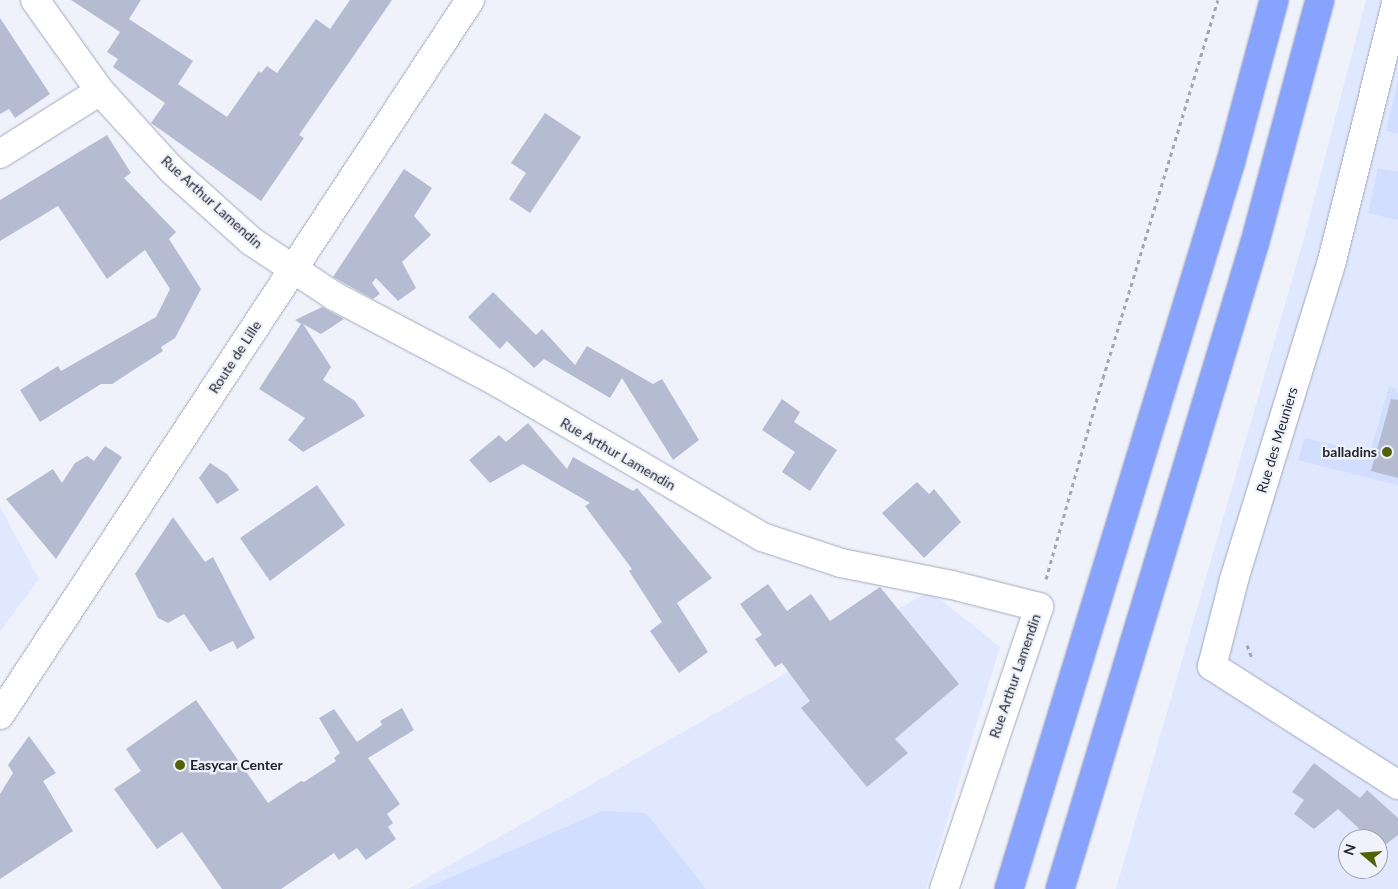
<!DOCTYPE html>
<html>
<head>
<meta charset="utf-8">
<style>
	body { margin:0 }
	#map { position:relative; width:1398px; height:889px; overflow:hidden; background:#eff2fb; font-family:Lato,sans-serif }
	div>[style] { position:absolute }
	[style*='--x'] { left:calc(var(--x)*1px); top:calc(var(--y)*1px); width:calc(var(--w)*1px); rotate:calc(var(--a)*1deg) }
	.built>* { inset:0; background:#dfe8ff }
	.green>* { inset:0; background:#d2deff }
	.building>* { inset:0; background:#b5bcd2 }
	.path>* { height:3px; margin-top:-1.5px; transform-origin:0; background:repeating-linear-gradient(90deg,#a4a7b0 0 4px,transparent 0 8px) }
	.roads { filter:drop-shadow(0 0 1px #a2a9be) drop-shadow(0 0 1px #a2a9be) }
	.street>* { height:28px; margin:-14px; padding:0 14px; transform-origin:14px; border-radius:14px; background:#fff }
	.highway>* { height:28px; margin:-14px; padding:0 14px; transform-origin:14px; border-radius:14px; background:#87a3fd }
	.dots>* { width:14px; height:14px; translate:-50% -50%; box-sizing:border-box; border:2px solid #eff2fb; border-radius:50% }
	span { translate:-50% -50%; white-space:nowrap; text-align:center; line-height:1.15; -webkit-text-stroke:4.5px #eff2fb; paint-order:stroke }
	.street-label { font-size:14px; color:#23262e }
	.poi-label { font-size:14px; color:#23262e; font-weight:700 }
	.right { translate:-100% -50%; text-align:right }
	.left { translate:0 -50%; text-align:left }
	.north { position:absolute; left:1338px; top:829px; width:50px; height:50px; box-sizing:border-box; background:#eff2fb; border:1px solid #9da0a9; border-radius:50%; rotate:288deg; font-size:14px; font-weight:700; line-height:20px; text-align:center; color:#23262e }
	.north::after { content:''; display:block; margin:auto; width:18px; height:22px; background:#526105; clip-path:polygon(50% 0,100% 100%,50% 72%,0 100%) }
</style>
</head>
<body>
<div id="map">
	<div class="built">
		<div style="clip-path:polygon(evenodd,1366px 0,1398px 0,1398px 889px,1116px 889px,1303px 242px,1366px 0,1348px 839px,1378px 839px,1378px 869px,1348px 869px,1348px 839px)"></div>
		<div style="clip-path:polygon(0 507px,39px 579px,0 631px)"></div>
		<div style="clip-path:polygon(930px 591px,1000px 647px,926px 889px,408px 889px)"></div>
	</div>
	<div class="green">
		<div style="clip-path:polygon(1398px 80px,1398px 134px,1386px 130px)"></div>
		<div style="clip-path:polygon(1378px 168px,1398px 172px,1398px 220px,1368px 213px)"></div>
		<div style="clip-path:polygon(1389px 387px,1395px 388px,1398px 394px,1398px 433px,1372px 471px,1398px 478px,1398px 485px,1298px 460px,1305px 438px,1370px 453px)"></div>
		<div style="clip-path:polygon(602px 811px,646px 813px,706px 889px,424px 889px)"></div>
	</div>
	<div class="building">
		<div style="clip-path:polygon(71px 0,141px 0,129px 19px,193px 61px,178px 84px,227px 117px,259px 71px,261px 73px,267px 66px,277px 73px,316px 19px,330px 29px,350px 0,392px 0,299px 135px,304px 138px,261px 201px,151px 123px,165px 103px,113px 67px,118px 59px,107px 52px,120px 32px)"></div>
		<div style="clip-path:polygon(0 18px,50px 94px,15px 118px,9px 109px,0 114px)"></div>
		<div style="clip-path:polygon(545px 113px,581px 137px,530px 213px,509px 199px,526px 173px,511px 163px)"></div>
		<div style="clip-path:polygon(107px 135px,131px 173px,124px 178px,176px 232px,169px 239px,201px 289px,175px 338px,161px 347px,163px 351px,112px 384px,101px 384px,40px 422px,20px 390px,58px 366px,61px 371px,156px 317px,170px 289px,145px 250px,107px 279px,58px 206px,0 241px,0 200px)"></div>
		<div style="clip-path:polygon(404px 169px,432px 188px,414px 216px,431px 235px,402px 262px,416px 288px,398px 301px,376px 278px,372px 283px,380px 294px,373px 299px,333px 277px)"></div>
		<div style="clip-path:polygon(493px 292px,536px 335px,542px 329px,575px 365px,587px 346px,653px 384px,662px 379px,699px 440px,673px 460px,622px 378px,610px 398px,544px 359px,534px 368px,507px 341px,500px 349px,468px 317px)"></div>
		<div style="clip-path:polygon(322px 307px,344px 319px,321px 334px,303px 324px,331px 367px,323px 380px,355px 401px,365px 416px,303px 452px,288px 440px,305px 418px,259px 389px,301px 324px,295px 320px)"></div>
		<div style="clip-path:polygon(782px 399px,800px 412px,794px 422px,837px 450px,810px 491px,782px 472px,795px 452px,762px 430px)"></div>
		<div style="clip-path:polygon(1391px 399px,1398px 400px,1398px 478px,1371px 471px)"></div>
		<div style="clip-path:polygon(528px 423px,567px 469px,573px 457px,633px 491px,637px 488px,712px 578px,677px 603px,708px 652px,679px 673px,650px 631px,662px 622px,629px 571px,632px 569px,585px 506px,590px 503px,523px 464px,490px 483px,469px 460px,499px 435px,506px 442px)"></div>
		<div style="clip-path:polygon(105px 446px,122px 457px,56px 559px,6px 499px,53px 469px,62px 483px,75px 463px,87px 456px,94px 461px)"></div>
		<div style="clip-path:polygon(210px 463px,227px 474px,239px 490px,217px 504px,199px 478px)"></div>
		<div style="clip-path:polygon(917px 482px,929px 494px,934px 489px,961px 522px,924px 558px,882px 513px)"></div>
		<div style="clip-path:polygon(317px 485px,345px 525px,270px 581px,240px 538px)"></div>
		<div style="clip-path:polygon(173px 517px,205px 562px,213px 557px,255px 638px,237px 649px,233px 641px,210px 652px,184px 614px,168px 623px,158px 618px,135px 574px)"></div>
		<div style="clip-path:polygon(768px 584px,787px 611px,811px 594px,830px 621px,880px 587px,959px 684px,895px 739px,908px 753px,867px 787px,801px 708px,810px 701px,782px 663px,775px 667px,755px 639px,762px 635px,740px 604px)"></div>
		<div style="clip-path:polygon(196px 700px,268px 803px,301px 781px,304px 782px,336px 761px,334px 758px,340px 753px,319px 718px,334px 709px,357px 742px,382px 725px,380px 721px,402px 708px,414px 730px,368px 758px,400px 804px,387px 814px,393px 823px,388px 827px,396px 839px,366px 860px,357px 848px,339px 860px,334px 853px,281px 889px,222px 889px,182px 832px,157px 849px,114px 789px,141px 771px,126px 749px)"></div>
		<div style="clip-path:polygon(29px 736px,56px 773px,43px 781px,73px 831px,0 879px,0 794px,13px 773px,8px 765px)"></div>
		<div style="clip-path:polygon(1314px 763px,1360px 798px,1367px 790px,1398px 818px,1398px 835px,1380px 849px,1378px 839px,1370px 839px,1338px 809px,1314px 829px,1294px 814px,1304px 800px,1292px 792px)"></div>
	</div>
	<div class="path">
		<div style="--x:1046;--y:579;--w:209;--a:-74.2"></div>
		<div style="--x:1103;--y:378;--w:395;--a:-73.1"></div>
		<div style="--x:1247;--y:645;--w:14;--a:69"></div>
	</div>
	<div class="roads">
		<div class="street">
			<div style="--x:35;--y:0;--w:112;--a:54.5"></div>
			<div style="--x:100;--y:91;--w:107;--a:47.7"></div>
			<div style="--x:172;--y:170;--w:106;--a:41.9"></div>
			<div style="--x:251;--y:241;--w:100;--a:33.5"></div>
			<div style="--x:334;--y:296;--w:184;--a:27.8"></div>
			<div style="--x:497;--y:382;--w:307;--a:30.3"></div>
			<div style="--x:762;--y:537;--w:83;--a:18.2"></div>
			<div style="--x:841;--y:563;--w:113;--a:11.2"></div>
			<div style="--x:952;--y:585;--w:90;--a:14.2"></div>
			<div style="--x:1039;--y:607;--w:298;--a:108.6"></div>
			<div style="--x:1397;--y:0;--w:269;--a:104"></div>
			<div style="--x:1332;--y:261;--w:334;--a:107.1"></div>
			<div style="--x:1234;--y:580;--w:89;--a:104.3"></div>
			<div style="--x:1212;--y:666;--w:221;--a:32.6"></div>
			<div style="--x:0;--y:154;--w:118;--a:-32.2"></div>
			<div style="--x:0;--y:715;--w:856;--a:-56.68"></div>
		</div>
		<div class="highway">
			<div style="--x:1009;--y:889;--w:761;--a:-73.04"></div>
			<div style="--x:1231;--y:161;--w:167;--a:-75"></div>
			<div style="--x:1060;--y:889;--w:676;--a:-73.23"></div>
			<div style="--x:1255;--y:242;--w:251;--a:-75"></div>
		</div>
	</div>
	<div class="dots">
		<div style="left:1387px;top:452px;background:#526105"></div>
		<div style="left:180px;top:765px;background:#526105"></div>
	</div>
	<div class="street-label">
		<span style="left:212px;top:202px;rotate:42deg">Rue Arthur Lamendin</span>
		<span style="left:235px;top:357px;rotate:-57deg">Route de Lille</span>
		<span style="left:1277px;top:440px;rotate:-73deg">Rue des Meuniers</span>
		<span style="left:618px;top:454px;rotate:30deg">Rue Arthur Lamendin</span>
		<span style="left:1015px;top:676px;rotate:-71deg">Rue Arthur Lamendin</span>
	</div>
	<div class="poi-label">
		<span class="right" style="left:1377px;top:452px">balladins</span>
		<span class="left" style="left:190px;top:765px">Easycar Center</span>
	</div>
	<div class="north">N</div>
</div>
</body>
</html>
